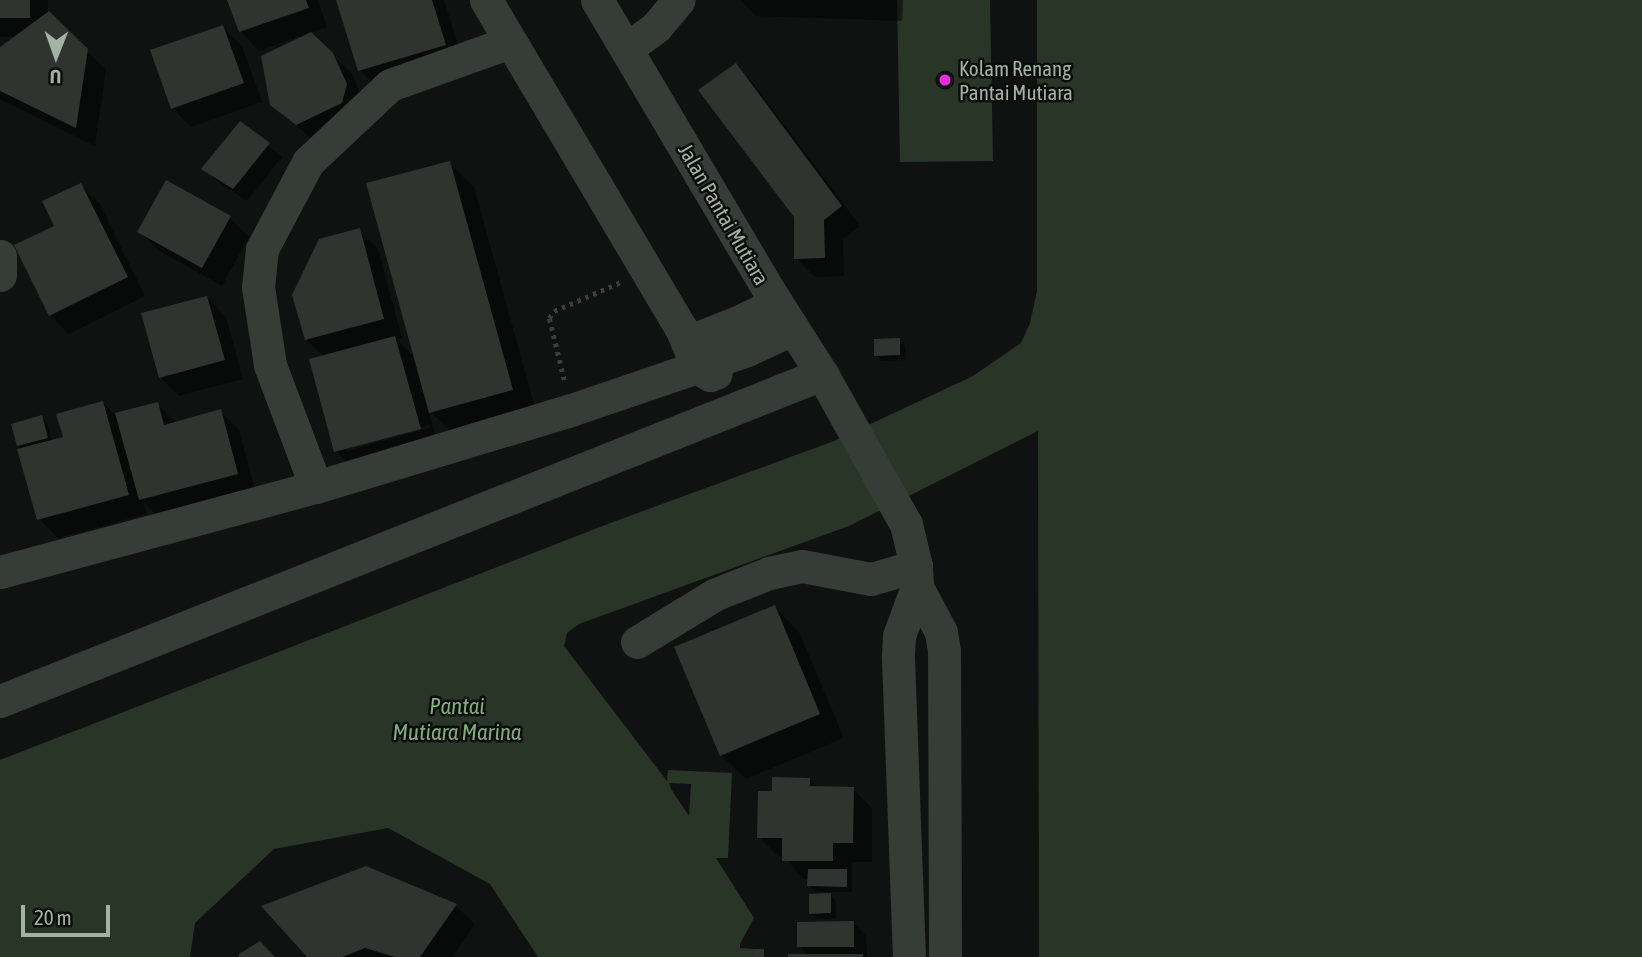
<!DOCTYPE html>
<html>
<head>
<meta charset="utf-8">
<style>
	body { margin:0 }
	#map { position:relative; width:1642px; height:957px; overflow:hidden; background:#101211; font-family:"Asap Condensed",sans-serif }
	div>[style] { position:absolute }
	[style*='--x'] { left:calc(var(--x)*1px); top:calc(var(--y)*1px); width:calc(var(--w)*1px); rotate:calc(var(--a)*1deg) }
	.water>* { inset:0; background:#293527 }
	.shadow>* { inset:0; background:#0007 }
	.building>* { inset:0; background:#303431 }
	.path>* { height:4.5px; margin-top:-2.25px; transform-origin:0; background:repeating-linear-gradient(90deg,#39403a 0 3.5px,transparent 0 8.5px) }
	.minor>* { height:33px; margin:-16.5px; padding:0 16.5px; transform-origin:16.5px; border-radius:16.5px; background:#363c37 }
	.dots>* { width:19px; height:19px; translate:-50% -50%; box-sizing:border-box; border:4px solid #0b0d0c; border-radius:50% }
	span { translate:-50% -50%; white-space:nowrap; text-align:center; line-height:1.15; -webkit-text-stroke:5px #0b0d0c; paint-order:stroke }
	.poi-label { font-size:21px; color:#a2b2a3 }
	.left { translate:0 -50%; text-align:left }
	.street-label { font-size:21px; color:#a2b2a3 }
	.water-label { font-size:23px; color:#7fae78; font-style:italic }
	.north { position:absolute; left:21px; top:21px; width:70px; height:70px; -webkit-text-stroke:5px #0b0d0c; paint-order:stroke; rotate:181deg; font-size:19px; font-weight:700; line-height:28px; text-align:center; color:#a2b2a3 }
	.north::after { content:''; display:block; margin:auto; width:24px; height:32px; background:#a2b2a3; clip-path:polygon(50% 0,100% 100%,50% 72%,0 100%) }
	.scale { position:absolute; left:21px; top:905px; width:89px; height:32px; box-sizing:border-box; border:4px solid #a2b2a3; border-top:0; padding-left:9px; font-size:21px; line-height:24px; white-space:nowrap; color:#a2b2a3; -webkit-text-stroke:5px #0b0d0c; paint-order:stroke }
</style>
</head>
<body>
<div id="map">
	<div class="water">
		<div style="clip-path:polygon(897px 0,990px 0,993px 161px,900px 162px)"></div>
		<div style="clip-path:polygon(evenodd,1037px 0,1642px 0,1642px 957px,1039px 957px,1038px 431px,849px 526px,579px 624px,567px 633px,564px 646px,667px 781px,668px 770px,732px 773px,728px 858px,716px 858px,754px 918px,740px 944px,740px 948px,754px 949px,754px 957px,538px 957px,490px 884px,388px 828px,274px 849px,195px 923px,190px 957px,0 957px,0 760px,613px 522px,834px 441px,973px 376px,1021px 343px,1030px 323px,1037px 291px,1037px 0,669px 783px,691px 784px,689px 816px,671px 789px,669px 783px)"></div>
	</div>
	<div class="shadow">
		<div style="clip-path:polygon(0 0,48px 0,48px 13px,106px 70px,95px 146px,0 99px,0 49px,17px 37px,0 37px)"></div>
		<div style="clip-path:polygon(229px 0,318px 0,327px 27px,310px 33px,352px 74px,365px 104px,316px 143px,272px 104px,300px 36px,259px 51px,240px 31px)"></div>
		<div style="clip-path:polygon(338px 0,444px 0,464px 64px,379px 89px,360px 70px)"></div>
		<div style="clip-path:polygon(740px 0,903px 0,902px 21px,756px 16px)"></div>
		<div style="clip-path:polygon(223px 27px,242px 46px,262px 102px,191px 127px,172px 108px)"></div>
		<div style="clip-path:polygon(735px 65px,754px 84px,860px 226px,843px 239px,844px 276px,815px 277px,796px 258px,795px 217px)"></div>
		<div style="clip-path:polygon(240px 124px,282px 157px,247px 201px,217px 181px,204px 169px)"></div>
		<div style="clip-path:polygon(evenodd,449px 163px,474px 187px,537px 415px,456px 437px,428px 409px,439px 448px,355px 471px,336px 451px,324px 357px,306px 339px,359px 230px,378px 249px,402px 338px,396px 339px,417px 360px,449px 163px,429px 425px,430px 428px,346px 451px,346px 447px,429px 425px)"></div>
		<div style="clip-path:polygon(80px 185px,100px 204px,145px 296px,69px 334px,50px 315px,56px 227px)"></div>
		<div style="clip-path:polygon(230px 218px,249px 237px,222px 286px,158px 250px,139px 231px)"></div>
		<div style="clip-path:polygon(207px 297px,226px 317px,243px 379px,179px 396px,160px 377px)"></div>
		<div style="clip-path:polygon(899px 340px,905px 346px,906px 360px,882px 361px,876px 355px)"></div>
		<div style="clip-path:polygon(103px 403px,115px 415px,157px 404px,177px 423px,220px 411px,239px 430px,256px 493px,160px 519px,144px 502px,147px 514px,58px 538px,39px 519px,22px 449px,18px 445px,41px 417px,47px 423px,52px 441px,65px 438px)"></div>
		<div style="clip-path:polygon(775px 607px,799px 632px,844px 738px,746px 779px,721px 755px)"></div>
		<div style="clip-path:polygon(809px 779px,818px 788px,853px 789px,872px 808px,872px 862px,852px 862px,852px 892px,815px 892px,809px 885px,809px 879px,803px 879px,784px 856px,778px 856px,759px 837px,774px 793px)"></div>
		<div style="clip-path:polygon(366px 868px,456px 906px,475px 924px,452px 957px,309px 957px)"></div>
		<div style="clip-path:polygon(830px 895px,836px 901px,836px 918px,817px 919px,811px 913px)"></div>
		<div style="clip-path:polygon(854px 923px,866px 936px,867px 957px,790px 957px,809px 956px,799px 946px)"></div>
	</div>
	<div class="building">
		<div style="clip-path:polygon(0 0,30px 0,30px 18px,0 18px)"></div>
		<div style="clip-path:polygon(227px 0,306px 0,309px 8px,239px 32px)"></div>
		<div style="clip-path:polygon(336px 0,432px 0,446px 45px,358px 71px)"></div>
		<div style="clip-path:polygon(49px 11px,88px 49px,76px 128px,0 91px,0 47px)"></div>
		<div style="clip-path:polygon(223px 25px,244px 83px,171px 109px,150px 50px)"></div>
		<div style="clip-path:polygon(311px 32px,333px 53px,347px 84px,342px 103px,296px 125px,270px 105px,261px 56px)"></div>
		<div style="clip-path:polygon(736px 63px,842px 206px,824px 220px,825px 258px,794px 259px,794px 217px,698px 90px)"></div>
		<div style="clip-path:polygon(240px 121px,270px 143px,233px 189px,201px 169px)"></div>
		<div style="clip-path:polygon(450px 161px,513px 390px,429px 413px,366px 183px)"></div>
		<div style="clip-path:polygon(166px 180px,231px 216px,202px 268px,137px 232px)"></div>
		<div style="clip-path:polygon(81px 183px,128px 277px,49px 316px,14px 245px,54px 226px,42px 201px)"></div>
		<div style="clip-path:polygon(360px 228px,384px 319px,305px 340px,292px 295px,319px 239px)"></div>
		<div style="clip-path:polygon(207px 296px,225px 360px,159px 378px,141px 313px)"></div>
		<div style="clip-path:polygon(395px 336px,421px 429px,334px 452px,309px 359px)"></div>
		<div style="clip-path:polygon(900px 338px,900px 355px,874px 356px,874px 339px)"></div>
		<div style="clip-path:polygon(103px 401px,129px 495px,37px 520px,17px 449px,63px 437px,56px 414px)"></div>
		<div style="clip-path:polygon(158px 402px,164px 425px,221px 409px,238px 474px,139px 500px,115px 413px)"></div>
		<div style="clip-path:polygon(42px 415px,48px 438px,17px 446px,11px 424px)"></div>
		<div style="clip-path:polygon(775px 605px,820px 714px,720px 756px,674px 647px)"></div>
		<div style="clip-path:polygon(772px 777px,810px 778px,810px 786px,854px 787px,853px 843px,833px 843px,833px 861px,782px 861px,782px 838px,757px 838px,758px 791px,772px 791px)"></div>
		<div style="clip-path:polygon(366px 866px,457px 904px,420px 957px,395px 957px,365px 948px,342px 957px,307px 957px,261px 906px)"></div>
		<div style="clip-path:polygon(808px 869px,847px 869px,847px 887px,807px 886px)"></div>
		<div style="clip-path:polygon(831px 893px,831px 913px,809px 914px,809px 894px)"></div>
		<div style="clip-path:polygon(854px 921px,854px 947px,797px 947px,797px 922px)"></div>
		<div style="clip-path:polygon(260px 941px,275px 957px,239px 957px,239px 954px)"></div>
		<div style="clip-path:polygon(754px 949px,764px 949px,764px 957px,754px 957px)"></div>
		<div style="clip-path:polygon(788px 954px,863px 954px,863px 957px,788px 957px)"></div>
	</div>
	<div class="path">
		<div style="--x:564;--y:380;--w:64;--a:-103.6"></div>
		<div style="--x:549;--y:318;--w:9;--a:-54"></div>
		<div style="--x:554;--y:311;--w:73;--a:-23.4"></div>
	</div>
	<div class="minor">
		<div style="--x:486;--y:0;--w:382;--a:59.3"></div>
		<div style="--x:681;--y:328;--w:43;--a:67"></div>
		<div style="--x:698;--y:368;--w:14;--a:30"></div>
		<div style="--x:710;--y:375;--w:6;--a:-18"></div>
		<div style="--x:597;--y:0;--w:336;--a:59.4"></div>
		<div style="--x:768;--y:289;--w:101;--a:57.6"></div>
		<div style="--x:822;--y:374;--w:172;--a:60.8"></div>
		<div style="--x:906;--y:524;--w:43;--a:76.6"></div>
		<div style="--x:916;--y:566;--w:21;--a:87"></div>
		<div style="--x:917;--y:587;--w:52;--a:110.2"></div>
		<div style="--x:899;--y:636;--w:22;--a:93"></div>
		<div style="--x:898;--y:658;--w:299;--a:87.9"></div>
		<div style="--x:626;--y:49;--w:37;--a:-36"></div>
		<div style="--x:656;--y:27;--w:35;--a:-50"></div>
		<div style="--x:0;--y:256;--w:19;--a:90"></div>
		<div style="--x:687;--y:342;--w:55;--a:-21.4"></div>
		<div style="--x:738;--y:322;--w:43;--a:-26"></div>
		<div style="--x:316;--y:487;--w:130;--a:-110.7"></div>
		<div style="--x:270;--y:365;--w:79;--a:-98.7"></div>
		<div style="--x:258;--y:287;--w:38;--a:-84"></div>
		<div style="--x:262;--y:249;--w:98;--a:-62.1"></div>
		<div style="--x:308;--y:162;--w:112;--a:-43.2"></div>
		<div style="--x:390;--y:85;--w:127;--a:-19.7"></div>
		<div style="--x:0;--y:572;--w:327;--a:-15.1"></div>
		<div style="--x:316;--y:487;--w:266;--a:-16.8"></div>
		<div style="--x:571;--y:410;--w:186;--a:-18.8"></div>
		<div style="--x:747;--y:350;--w:50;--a:-25"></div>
		<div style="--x:917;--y:587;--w:51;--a:61.9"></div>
		<div style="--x:941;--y:632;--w:19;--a:81"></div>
		<div style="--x:944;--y:651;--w:306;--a:89.8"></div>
		<div style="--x:637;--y:642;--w:92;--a:-31.3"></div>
		<div style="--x:716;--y:594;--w:57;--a:-21.6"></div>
		<div style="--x:769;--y:573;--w:34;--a:-12"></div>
		<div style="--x:802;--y:566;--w:70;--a:10.7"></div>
		<div style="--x:871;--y:579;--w:47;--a:-16.1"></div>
		<div style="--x:0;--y:701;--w:885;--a:-21.69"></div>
	</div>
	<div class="dots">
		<div style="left:945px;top:80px;background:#ef2be1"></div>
	</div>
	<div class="poi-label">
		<span class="left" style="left:959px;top:80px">Kolam Renang<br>Pantai Mutiara</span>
	</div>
	<div class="street-label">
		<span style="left:724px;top:214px;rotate:60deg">Jalan Pantai Mutiara</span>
	</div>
	<div class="water-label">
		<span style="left:457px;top:719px">Pantai<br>Mutiara Marina</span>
	</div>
	<div class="north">U</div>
	<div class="scale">20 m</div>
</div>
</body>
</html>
